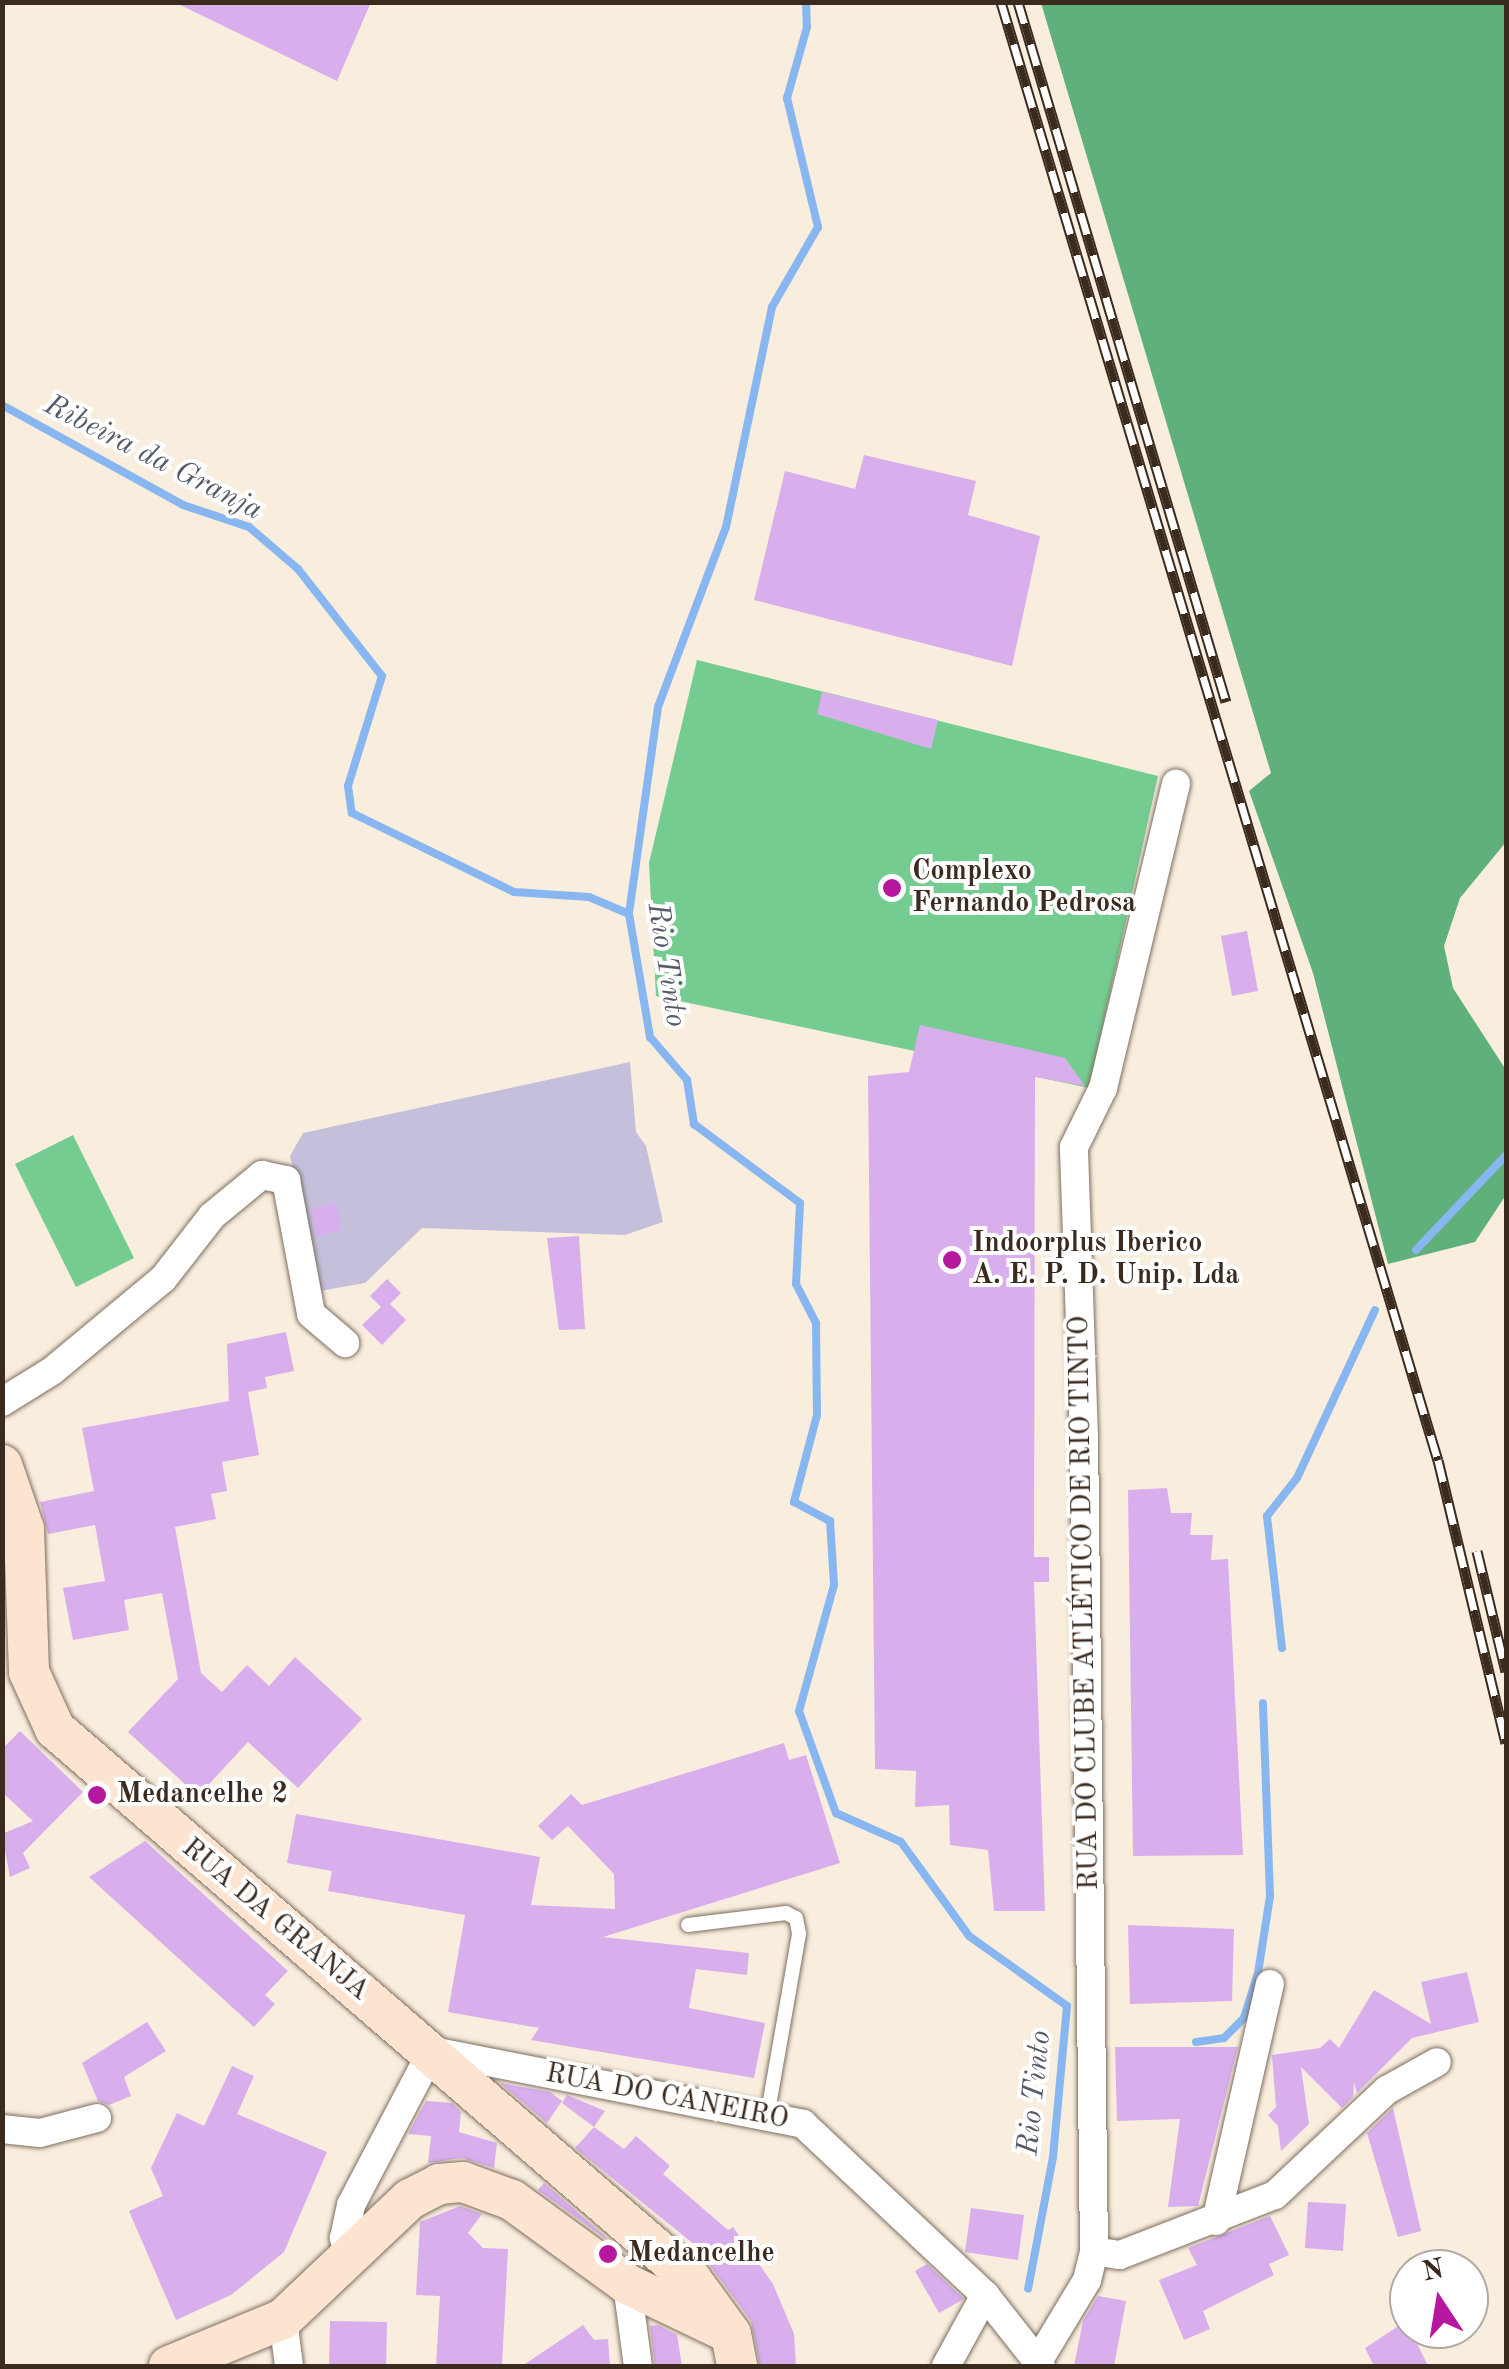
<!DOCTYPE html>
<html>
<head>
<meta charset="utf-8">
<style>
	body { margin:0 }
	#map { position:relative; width:1509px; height:2369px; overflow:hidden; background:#f9eddd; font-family:"Old Standard TT",serif }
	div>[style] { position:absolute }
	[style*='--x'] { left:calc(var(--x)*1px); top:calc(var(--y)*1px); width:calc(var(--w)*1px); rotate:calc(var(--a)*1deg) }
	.industrial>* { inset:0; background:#c4c0db }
	.green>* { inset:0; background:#75cc91 }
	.forest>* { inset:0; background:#60b07b }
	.stream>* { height:8px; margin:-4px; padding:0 4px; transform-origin:4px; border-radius:4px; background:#87b6f1 }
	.building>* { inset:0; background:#d9aeed }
	.roads { filter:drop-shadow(0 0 2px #7e6e61) drop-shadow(0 0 2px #7e6e61) }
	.lane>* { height:14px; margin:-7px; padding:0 7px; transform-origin:7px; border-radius:7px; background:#fff }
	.street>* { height:28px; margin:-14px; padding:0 14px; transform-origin:14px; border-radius:14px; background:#fff }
	.secondary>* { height:40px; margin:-20px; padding:0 20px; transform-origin:20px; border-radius:20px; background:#fde4d1 }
	.rail>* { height:11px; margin-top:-5.5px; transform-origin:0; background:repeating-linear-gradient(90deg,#fff 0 22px,#3b2a1e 0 44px); box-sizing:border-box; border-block:2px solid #3b2a1e }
	.dots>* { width:28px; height:28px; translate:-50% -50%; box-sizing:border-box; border:5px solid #fff; border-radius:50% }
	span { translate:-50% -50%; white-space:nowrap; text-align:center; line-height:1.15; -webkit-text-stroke:8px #fff; paint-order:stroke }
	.poi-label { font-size:28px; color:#3b2a1e; font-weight:700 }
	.left { translate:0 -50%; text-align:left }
	.street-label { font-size:28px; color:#3b2a1e }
	.water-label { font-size:30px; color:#565b68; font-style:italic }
	.frame { position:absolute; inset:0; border:5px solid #3b2a1e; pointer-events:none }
	.north { position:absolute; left:1389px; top:2249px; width:100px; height:100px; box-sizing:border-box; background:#fff; border:2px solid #b1aaa5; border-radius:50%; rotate:348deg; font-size:28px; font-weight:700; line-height:40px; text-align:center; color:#3b2a1e }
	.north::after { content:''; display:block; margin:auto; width:35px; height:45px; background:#b5179e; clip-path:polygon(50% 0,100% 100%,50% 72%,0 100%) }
</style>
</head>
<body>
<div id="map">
	<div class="industrial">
		<div style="clip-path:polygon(630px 1062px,636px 1132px,646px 1146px,663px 1222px,625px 1235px,422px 1228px,365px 1283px,320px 1291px,290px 1156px,303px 1133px)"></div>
	</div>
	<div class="green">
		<div style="clip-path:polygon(697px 660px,1158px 776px,1089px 1088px,656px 996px,649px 863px)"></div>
		<div style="clip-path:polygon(73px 1135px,134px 1258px,76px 1287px,15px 1164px)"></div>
	</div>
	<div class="forest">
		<div style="clip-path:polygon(1041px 3px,1506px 3px,1506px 842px,1460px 898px,1444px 946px,1453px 988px,1506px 1070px,1506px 1195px,1475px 1242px,1388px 1264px,1313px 973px,1249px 791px,1271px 773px)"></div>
	</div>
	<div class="stream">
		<div style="--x:806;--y:2;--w:25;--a:88"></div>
		<div style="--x:807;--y:27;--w:74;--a:105.7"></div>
		<div style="--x:787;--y:98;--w:133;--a:76.5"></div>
		<div style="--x:818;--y:227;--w:92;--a:119.9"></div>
		<div style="--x:772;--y:307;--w:225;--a:101.8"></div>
		<div style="--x:726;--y:527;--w:192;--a:110.7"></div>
		<div style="--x:658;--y:707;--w:209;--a:98"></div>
		<div style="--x:629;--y:914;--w:125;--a:80.3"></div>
		<div style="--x:650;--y:1037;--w:57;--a:49.3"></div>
		<div style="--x:687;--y:1080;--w:45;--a:81"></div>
		<div style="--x:694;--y:1124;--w:132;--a:36.7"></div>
		<div style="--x:800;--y:1203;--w:81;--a:92.8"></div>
		<div style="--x:796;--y:1284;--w:44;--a:62.9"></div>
		<div style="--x:816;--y:1323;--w:92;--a:89.4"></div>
		<div style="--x:817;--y:1415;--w:90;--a:104.8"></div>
		<div style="--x:794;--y:1502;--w:41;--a:27.8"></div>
		<div style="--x:830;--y:1521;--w:64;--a:86.4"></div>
		<div style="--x:834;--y:1585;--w:131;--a:105.5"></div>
		<div style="--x:799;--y:1711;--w:109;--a:70.1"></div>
		<div style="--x:836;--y:1813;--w:71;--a:24"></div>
		<div style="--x:901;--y:1842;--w:116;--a:54.1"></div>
		<div style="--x:969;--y:1936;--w:120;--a:35.5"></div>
		<div style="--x:1067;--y:2006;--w:152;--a:95.3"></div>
		<div style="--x:1053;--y:2157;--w:134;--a:100.7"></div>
		<div style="--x:2;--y:405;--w:207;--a:28.9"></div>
		<div style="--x:183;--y:505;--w:70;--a:18.4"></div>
		<div style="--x:249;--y:527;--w:65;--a:40.6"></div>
		<div style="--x:298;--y:569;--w:136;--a:51.9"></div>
		<div style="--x:382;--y:676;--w:115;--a:107.2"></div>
		<div style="--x:348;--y:786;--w:27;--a:82"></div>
		<div style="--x:352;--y:813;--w:180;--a:26"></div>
		<div style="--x:514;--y:892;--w:75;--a:3.8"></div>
		<div style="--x:589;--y:897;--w:43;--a:23"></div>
		<div style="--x:1416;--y:1250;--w:131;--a:-46.5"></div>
		<div style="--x:1282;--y:1648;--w:133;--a:-96.5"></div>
		<div style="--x:1267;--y:1516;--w:48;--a:-51.7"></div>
		<div style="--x:1297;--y:1478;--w:185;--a:-65.1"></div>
		<div style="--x:1196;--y:2042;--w:28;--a:-8"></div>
		<div style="--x:1224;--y:2038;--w:28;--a:-45"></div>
		<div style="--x:1244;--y:2018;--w:47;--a:-72.7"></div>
		<div style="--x:1258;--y:1973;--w:78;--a:-81.1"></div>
		<div style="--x:1270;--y:1896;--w:193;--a:-92.1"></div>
	</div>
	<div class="building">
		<div style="clip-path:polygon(174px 2px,371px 2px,337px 81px)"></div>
		<div style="clip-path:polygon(864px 455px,976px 481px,968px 515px,1040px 536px,1012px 666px,754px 600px,785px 471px,855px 489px)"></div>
		<div style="clip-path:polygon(822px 692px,938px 720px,931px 749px,817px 714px)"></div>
		<div style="clip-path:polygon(1247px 931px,1258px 991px,1232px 996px,1221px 936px)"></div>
		<div style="clip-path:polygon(920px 1025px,1065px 1058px,1085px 1086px,1035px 1077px,1034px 1557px,1049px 1557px,1049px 1582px,1034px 1582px,1045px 1911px,994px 1911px,988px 1850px,950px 1845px,949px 1805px,915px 1807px,916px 1771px,875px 1769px,868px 1076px,909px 1072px)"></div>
		<div style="clip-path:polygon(336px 1203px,342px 1230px,317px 1236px,311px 1209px)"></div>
		<div style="clip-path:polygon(579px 1236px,585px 1329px,559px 1330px,547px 1238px)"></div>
		<div style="clip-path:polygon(387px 1279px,401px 1293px,390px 1304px,406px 1320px,382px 1345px,362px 1325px,381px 1307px,370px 1296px)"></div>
		<div style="clip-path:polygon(286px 1332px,294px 1371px,265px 1377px,267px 1388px,248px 1392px,259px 1455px,222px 1462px,227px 1491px,211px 1494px,216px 1519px,175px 1527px,201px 1673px,222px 1692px,247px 1665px,269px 1686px,295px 1657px,362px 1719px,298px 1788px,248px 1742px,198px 1796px,128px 1732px,178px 1679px,162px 1593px,124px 1600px,129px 1630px,73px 1640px,63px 1588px,105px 1581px,95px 1525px,48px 1534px,40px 1502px,94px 1491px,82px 1428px,229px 1401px,227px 1344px)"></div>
		<div style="clip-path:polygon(1167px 1488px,1171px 1513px,1192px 1513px,1190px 1535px,1213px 1535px,1211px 1560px,1228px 1559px,1243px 1855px,1133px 1856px,1128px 1490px)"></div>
		<div style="clip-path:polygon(20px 1731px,83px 1792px,23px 1853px,30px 1868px,10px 1877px,2px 1834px,33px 1821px,2px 1792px,2px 1749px)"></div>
		<div style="clip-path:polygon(784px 1743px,789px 1760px,806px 1755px,840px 1863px,603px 1937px,749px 1953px,747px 1975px,696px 1969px,689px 2008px,765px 2023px,754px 2078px,531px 2040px,539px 2028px,448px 2012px,465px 1915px,328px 1891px,332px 1871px,287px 1863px,296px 1814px,540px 1857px,531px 1905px,615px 1909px,614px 1874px,568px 1826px,552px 1840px,538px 1826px,571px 1794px,582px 1805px)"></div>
		<div style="clip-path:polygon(145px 1841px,288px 1971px,265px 1995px,275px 2004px,254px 2027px,89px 1877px)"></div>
		<div style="clip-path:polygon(1128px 1925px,1234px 1929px,1232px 2001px,1130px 2004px)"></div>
		<div style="clip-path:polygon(1467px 1972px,1479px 2022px,1412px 2038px,1357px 2093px,1354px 2082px,1353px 2097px,1342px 2108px,1301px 2067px,1309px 2124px,1281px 2151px,1278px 2126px,1268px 2115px,1276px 2107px,1272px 2055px,1320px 2048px,1330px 2039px,1339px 2048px,1374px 1990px,1431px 2024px,1421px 1982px)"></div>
		<div style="clip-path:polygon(147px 2022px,166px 2051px,124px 2077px,131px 2096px,109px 2105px,98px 2101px,82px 2063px)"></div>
		<div style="clip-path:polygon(1115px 2047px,1238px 2047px,1198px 2206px,1168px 2207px,1180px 2119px,1117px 2121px)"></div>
		<div style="clip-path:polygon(232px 2066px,254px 2076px,237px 2114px,327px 2152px,284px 2252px,231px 2295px,176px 2320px,129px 2211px,163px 2196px,151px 2168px,177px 2113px,204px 2126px)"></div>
		<div style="clip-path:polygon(500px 2083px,550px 2092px,562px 2101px,547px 2123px)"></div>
		<div style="clip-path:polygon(567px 2095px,605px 2111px,594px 2127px,624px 2149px,636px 2136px,670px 2166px,663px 2174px,728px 2230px,733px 2227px,773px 2284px,794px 2334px,796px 2366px,760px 2366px,751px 2321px,695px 2245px,575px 2148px,594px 2127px,562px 2103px)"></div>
		<div style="clip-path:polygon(426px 2101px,452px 2103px,461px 2112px,459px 2132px,497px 2143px,494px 2168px,462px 2158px,428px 2163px,431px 2136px,408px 2134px)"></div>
		<div style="clip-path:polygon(1393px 2108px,1421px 2231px,1398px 2237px,1367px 2133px)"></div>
		<div style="clip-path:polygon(544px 2183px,607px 2238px,606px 2239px,538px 2190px)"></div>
		<div style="clip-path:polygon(1308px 2202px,1346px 2204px,1343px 2251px,1305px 2248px)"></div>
		<div style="clip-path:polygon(460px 2206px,482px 2214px,468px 2233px,483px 2248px,508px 2249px,502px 2366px,436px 2366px,440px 2296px,416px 2295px,420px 2222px)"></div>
		<div style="clip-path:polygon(971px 2208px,1024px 2215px,1018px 2260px,965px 2252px)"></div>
		<div style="clip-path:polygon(1270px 2216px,1289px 2255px,1269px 2264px,1274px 2275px,1203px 2311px,1210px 2329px,1184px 2340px,1159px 2280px,1197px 2265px,1188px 2248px)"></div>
		<div style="clip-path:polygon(927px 2264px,963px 2298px,962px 2300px,939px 2313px,915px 2271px)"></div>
		<div style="clip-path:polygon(1098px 2296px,1126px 2301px,1114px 2366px,1074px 2366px,1083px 2321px)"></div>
		<div style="clip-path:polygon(330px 2321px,387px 2322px,386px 2366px,329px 2366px)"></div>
		<div style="clip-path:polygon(1406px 2321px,1428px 2366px,1374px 2366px,1365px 2348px)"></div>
		<div style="clip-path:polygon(583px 2325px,594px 2340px,608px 2339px,610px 2366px,522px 2366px)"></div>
		<div style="clip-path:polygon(658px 2325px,677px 2335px,682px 2366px,655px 2366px,650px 2326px)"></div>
	</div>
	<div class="roads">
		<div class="lane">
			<div style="--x:688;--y:1925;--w:99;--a:-7"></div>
			<div style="--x:786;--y:1913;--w:11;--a:27"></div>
			<div style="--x:796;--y:1918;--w:16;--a:79"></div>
			<div style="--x:799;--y:1934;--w:186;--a:99.9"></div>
		</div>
		<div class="street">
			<div style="--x:2;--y:1402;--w:59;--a:-31.8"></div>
			<div style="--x:52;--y:1371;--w:144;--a:-39.7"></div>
			<div style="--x:163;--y:1279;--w:80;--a:-52.1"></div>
			<div style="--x:212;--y:1216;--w:65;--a:-39.4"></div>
			<div style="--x:262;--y:1175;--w:25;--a:12"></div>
			<div style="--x:286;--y:1180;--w:136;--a:79.4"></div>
			<div style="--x:311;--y:1314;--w:45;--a:40.5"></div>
			<div style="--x:2;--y:2129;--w:38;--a:6"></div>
			<div style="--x:40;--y:2133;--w:59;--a:-14.7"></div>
			<div style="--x:1216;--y:2221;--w:243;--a:-77.2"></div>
			<div style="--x:1094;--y:2251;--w:26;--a:9"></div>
			<div style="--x:1120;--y:2255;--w:166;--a:-21.2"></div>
			<div style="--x:1275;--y:2195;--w:154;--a:-43.2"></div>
			<div style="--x:1387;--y:2090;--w:57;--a:-29.2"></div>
			<div style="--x:349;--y:2257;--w:20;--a:-105"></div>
			<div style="--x:344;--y:2238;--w:34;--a:-78"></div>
			<div style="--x:351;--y:2205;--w:174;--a:-62.3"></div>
			<div style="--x:432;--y:2051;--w:378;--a:11.1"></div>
			<div style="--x:803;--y:2124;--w:250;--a:43.2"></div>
			<div style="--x:985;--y:2295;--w:90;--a:51.7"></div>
			<div style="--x:627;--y:2284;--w:83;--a:82.4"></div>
			<div style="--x:283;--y:2319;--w:47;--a:82.7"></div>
			<div style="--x:1037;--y:2363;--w:97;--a:-58.9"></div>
			<div style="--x:1087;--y:2280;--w:30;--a:-76"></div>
			<div style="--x:1094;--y:2251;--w:814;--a:-90.7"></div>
			<div style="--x:1084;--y:1437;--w:290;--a:-92"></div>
			<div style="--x:1074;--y:1147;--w:66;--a:-63.8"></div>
			<div style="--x:1103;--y:1088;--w:313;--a:-76.5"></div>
			<div style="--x:946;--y:2366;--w:81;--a:-61.2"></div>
		</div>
		<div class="secondary">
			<div style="--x:2;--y:1465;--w:68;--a:71"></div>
			<div style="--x:24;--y:1529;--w:143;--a:88"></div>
			<div style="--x:29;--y:1672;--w:63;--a:65.5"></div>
			<div style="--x:55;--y:1729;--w:841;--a:40.85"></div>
			<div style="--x:691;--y:2279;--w:68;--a:54"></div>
			<div style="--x:731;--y:2334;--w:33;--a:79"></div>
			<div style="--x:169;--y:2366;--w:123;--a:-22.4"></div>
			<div style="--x:283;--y:2319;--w:175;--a:-43.4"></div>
			<div style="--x:410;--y:2199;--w:33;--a:-27"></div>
			<div style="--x:439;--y:2184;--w:24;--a:-5"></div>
			<div style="--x:463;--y:2182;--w:52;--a:20.2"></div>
			<div style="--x:512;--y:2200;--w:142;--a:36.1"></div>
			<div style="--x:627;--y:2284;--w:111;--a:25.6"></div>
		</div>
	</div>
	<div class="rail">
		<div style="--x:1001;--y:2;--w:1522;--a:73.32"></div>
		<div style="--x:1438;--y:1460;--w:291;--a:76.5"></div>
		<div style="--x:1018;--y:2;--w:730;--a:73.45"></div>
		<div style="--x:1477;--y:1551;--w:124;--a:76.5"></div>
	</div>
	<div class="dots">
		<div style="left:892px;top:888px;background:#b5179e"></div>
		<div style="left:952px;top:1260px;background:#b5179e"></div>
		<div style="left:97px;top:1795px;background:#b5179e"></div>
		<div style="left:608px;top:2254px;background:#b5179e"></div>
	</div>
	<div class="poi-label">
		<span class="left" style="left:912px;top:888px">Complexo<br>Fernando Pedrosa</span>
		<span class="left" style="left:972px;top:1260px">Indoorplus Iberico<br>A. E. P. D. Unip. Lda</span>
		<span class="left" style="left:117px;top:1795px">Medancelhe 2</span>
		<span class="left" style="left:628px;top:2254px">Medancelhe</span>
	</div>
	<div class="street-label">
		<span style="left:1085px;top:1603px;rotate:-91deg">RUA DO CLUBE ATLÉTICO DE RIO TINTO</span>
		<span style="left:275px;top:1920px;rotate:40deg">RUA DA GRANJA</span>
		<span style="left:667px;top:2097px;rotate:11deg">RUA DO CANEIRO</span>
	</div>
	<div class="water-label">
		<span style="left:153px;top:458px;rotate:27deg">Ribeira da Granja</span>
		<span style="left:666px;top:965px;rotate:81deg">Rio Tinto</span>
		<span style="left:1035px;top:2093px;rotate:-84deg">Rio Tinto</span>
	</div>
	<div class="frame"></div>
	<div class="north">N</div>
</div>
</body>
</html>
